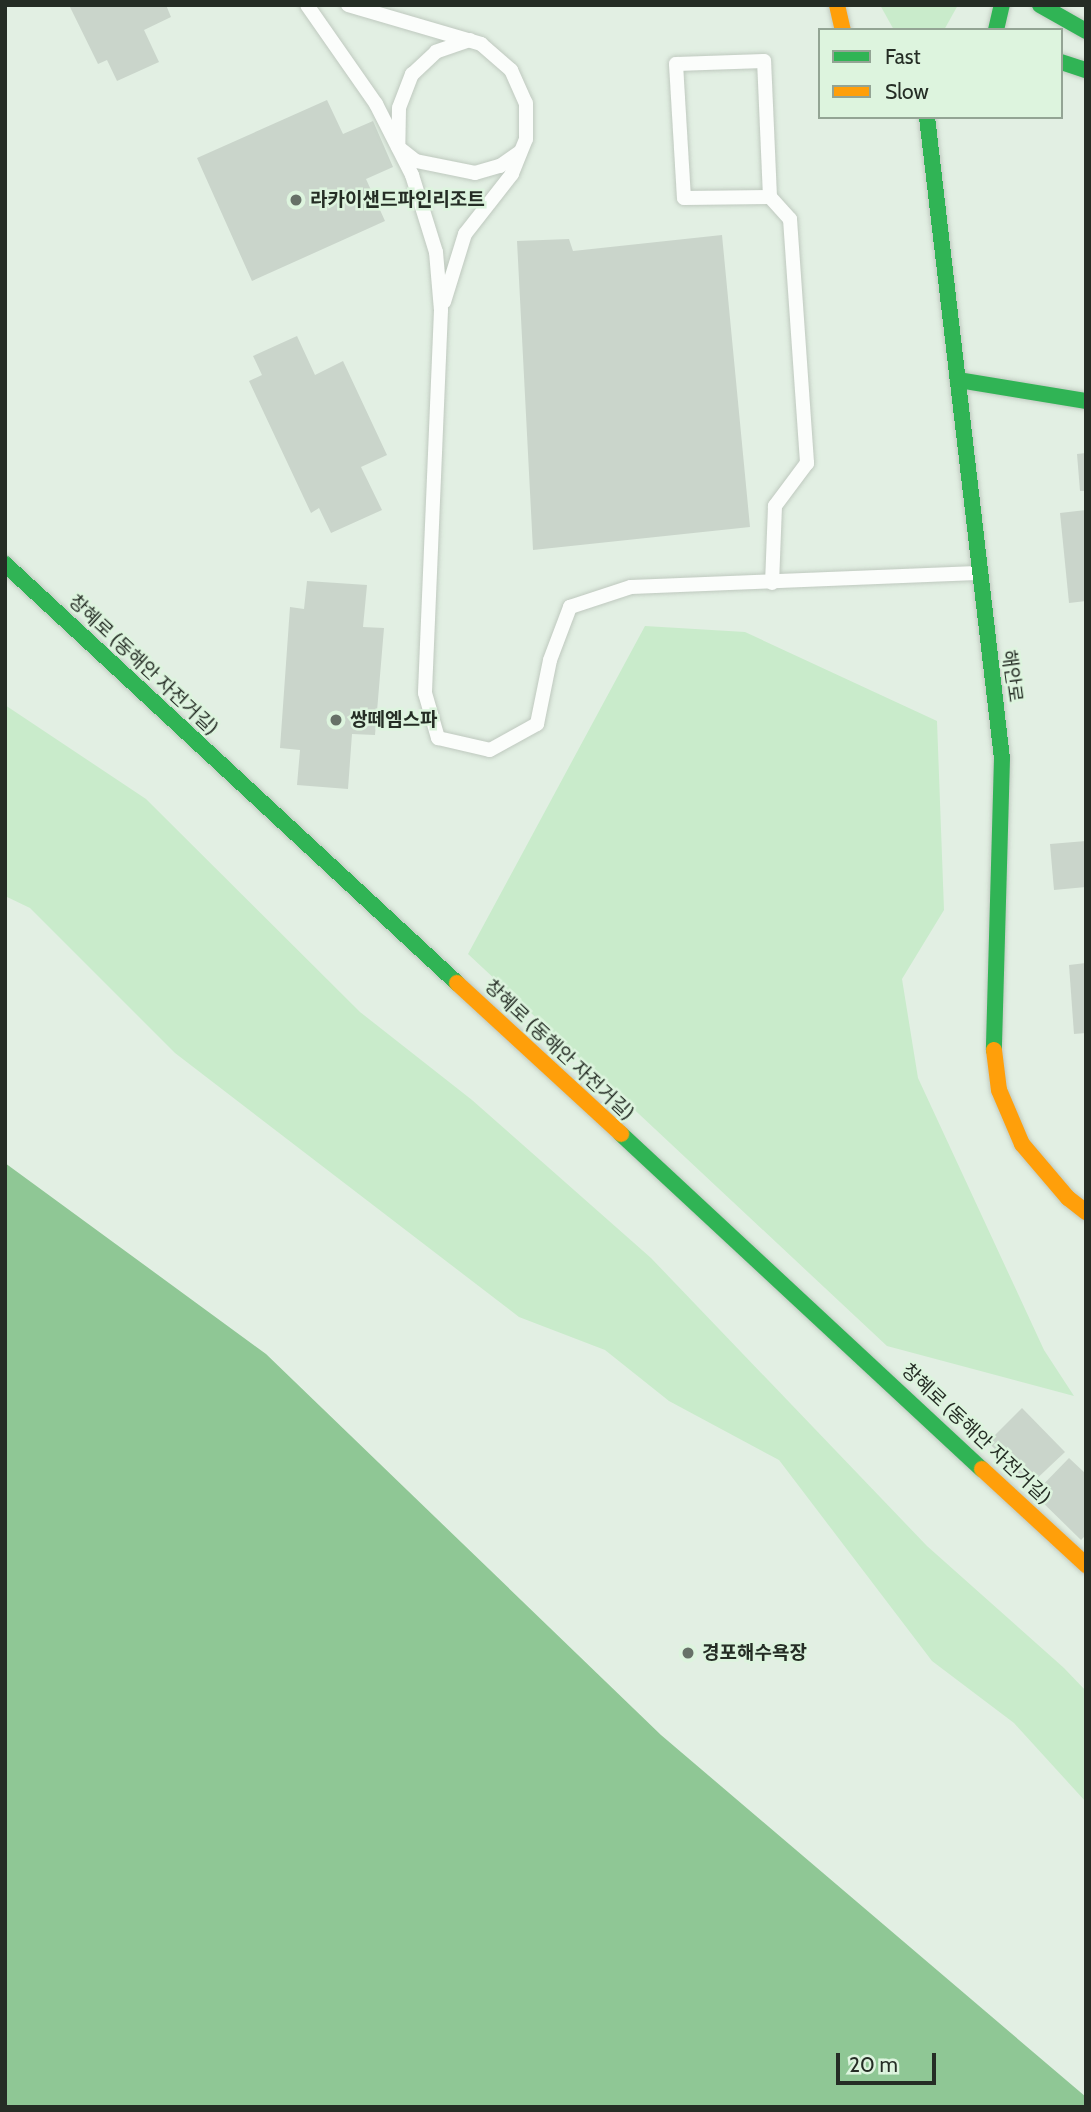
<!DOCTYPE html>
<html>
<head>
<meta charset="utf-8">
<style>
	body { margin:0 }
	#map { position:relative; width:1091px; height:2112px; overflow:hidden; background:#e2efe3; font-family:Cabin,"Noto Sans KR",sans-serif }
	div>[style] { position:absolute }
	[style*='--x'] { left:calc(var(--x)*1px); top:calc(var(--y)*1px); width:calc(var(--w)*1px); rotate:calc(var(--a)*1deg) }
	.green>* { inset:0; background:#c9ebcb }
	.water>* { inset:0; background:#8fc795 }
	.building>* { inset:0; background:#cad5cb }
	.roads { filter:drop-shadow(0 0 2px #bfc9bf) drop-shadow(0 0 2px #bfc9bf) }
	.lane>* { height:14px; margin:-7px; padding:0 7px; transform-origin:7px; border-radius:7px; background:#fbfdfb }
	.fast>* { height:16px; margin:-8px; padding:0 8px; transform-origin:8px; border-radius:8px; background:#30b455 }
	.slow>* { height:16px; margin:-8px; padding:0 8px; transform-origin:8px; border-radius:8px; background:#ff9f0a }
	.dots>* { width:19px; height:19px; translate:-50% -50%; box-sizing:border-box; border:4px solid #ddf4de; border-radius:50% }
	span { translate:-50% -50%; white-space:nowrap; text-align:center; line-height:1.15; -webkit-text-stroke:5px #ddf4de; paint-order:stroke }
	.poi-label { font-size:19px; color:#252d25; font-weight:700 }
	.left { translate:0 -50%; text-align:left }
	.street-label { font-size:19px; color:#252d25 }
	.frame { position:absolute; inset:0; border:7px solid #252d25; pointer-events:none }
	.legend { position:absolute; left:818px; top:28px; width:245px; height:91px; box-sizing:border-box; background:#ddf4de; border:2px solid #93a494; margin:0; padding:9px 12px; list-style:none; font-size:21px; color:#252d25 }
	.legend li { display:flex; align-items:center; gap:14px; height:35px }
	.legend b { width:35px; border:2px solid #93a494 }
	.scale { position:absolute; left:836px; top:2053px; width:100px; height:32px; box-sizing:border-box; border:4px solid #252d25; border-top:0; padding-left:9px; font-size:21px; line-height:24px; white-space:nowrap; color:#252d25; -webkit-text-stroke:5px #ddf4de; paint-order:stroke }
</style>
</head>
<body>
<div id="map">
	<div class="green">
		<div style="clip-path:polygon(880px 5px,958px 5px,944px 30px,894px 30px)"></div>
		<div style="clip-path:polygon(645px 626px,745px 632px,937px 721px,944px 910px,902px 979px,918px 1078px,1044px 1350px,1074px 1396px,887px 1346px,468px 954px)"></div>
		<div style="clip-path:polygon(5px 705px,146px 799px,360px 1012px,472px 1100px,651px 1258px,927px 1546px,1064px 1668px,1086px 1691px,1086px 1802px,1014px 1723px,932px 1661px,779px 1460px,669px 1401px,605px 1350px,519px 1317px,175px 1053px,30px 908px,5px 896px)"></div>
	</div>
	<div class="water">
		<div style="clip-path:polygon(5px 1163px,266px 1354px,661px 1735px,1086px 2097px,1086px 2107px,5px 2107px)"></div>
	</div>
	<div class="building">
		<div style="clip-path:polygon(69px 5px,166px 5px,171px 17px,144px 30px,159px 62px,117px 81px,107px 60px,98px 64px)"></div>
		<div style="clip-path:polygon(327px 100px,343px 134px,373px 121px,393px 167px,366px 179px,385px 221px,252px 281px,197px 158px)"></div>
		<div style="clip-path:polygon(722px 235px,750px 527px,533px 550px,517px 241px,569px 239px,573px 251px)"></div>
		<div style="clip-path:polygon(297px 336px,315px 375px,343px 361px,387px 455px,361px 467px,382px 510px,331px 533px,319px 508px,311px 513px,249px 381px,262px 375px,253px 356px)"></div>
		<div style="clip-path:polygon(1086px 453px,1086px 491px,1080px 491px,1077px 454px)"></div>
		<div style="clip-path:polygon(1086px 510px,1086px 601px,1069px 603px,1060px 513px)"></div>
		<div style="clip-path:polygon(307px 581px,367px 585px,363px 627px,384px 628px,375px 735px,352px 734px,348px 789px,297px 785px,300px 750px,280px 748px,290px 607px,304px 609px)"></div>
		<div style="clip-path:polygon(1086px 841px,1086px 887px,1054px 890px,1050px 844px)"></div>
		<div style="clip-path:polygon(1086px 963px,1086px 1033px,1074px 1034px,1069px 965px)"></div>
		<div style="clip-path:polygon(1022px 1408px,1065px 1452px,1030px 1485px,988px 1442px)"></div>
		<div style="clip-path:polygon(1069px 1458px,1086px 1474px,1086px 1535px,1081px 1540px,1034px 1494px)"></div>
	</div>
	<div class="roads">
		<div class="lane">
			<div style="--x:307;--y:5;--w:121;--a:55.1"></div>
			<div style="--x:376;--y:104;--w:80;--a:63.1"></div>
			<div style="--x:412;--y:175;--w:81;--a:72.7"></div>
			<div style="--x:436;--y:252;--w:58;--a:85.1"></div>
			<div style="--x:441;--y:310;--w:383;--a:92.4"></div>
			<div style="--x:425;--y:693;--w:47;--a:73.9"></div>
			<div style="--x:438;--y:738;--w:53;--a:13"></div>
			<div style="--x:490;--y:750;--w:54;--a:-29"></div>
			<div style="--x:537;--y:724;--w:65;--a:-78.5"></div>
			<div style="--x:550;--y:660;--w:57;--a:-69.3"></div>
			<div style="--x:570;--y:607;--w:64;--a:-18.2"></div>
			<div style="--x:631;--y:587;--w:346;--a:-2.3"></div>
			<div style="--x:348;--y:5;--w:139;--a:16.3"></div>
			<div style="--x:481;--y:44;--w:40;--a:41"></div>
			<div style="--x:511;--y:70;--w:36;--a:66"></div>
			<div style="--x:526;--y:103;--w:36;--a:90"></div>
			<div style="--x:526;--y:139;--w:38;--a:112"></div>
			<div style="--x:512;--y:174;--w:76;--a:128.1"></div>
			<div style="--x:465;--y:234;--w:71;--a:107.2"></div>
			<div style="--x:470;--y:40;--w:36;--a:161"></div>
			<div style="--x:436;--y:52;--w:33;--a:137"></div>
			<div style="--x:412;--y:74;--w:36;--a:111"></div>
			<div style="--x:399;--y:108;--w:39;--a:91"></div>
			<div style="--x:398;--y:147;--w:23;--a:38"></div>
			<div style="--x:416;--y:161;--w:60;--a:11.5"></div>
			<div style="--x:475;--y:173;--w:26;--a:-16"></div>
			<div style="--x:500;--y:166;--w:24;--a:-35"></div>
			<div style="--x:770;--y:197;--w:136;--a:-92.5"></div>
			<div style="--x:764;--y:61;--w:88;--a:178"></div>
			<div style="--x:676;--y:64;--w:134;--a:86.6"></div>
			<div style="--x:684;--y:198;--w:86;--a:-0.7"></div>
			<div style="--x:770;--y:197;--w:30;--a:48"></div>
			<div style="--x:790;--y:219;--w:245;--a:86"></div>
			<div style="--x:807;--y:463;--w:54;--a:126.7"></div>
			<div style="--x:775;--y:506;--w:77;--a:92.2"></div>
		</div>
		<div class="fast">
			<div style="--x:1040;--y:5;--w:53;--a:29.5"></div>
			<div style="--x:996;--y:30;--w:26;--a:-77"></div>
			<div style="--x:1061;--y:62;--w:26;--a:18"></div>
			<div style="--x:927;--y:117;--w:645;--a:83.33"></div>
			<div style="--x:1002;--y:758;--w:292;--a:91.6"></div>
			<div style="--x:958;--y:380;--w:130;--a:9.3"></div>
			<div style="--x:5;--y:564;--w:616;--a:42.83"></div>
			<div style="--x:621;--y:1134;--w:492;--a:42.9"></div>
		</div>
		<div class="slow">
			<div style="--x:837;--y:5;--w:26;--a:77"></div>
			<div style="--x:457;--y:983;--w:223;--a:42.6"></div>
			<div style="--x:994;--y:1050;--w:40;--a:82.9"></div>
			<div style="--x:999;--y:1090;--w:59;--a:66.9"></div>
			<div style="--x:1022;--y:1144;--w:71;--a:49.6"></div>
			<div style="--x:1068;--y:1198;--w:23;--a:38"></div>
			<div style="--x:982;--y:1469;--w:142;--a:42.7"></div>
		</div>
	</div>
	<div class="dots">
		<div style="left:296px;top:200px;background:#677168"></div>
		<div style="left:336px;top:720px;background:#677168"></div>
		<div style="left:688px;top:1653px;background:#677168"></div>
	</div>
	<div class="poi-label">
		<span class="left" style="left:310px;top:200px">라카이샌드파인리조트</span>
		<span class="left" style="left:350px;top:720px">쌍떼엠스파</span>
		<span class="left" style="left:702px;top:1653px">경포해수욕장</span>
	</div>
	<div class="street-label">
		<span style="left:143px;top:665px;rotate:43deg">창혜로 (동해안 자전거길)</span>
		<span style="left:1012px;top:676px;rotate:82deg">해안로</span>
		<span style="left:559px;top:1050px;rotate:43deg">창혜로 (동해안 자전거길)</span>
		<span style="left:976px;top:1434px;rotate:43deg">창혜로 (동해안 자전거길)</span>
	</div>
	<div class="frame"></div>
	<ul class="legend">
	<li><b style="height:9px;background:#30b455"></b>Fast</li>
	<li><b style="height:9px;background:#ff9f0a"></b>Slow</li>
	</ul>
	<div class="scale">20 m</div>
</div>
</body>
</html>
